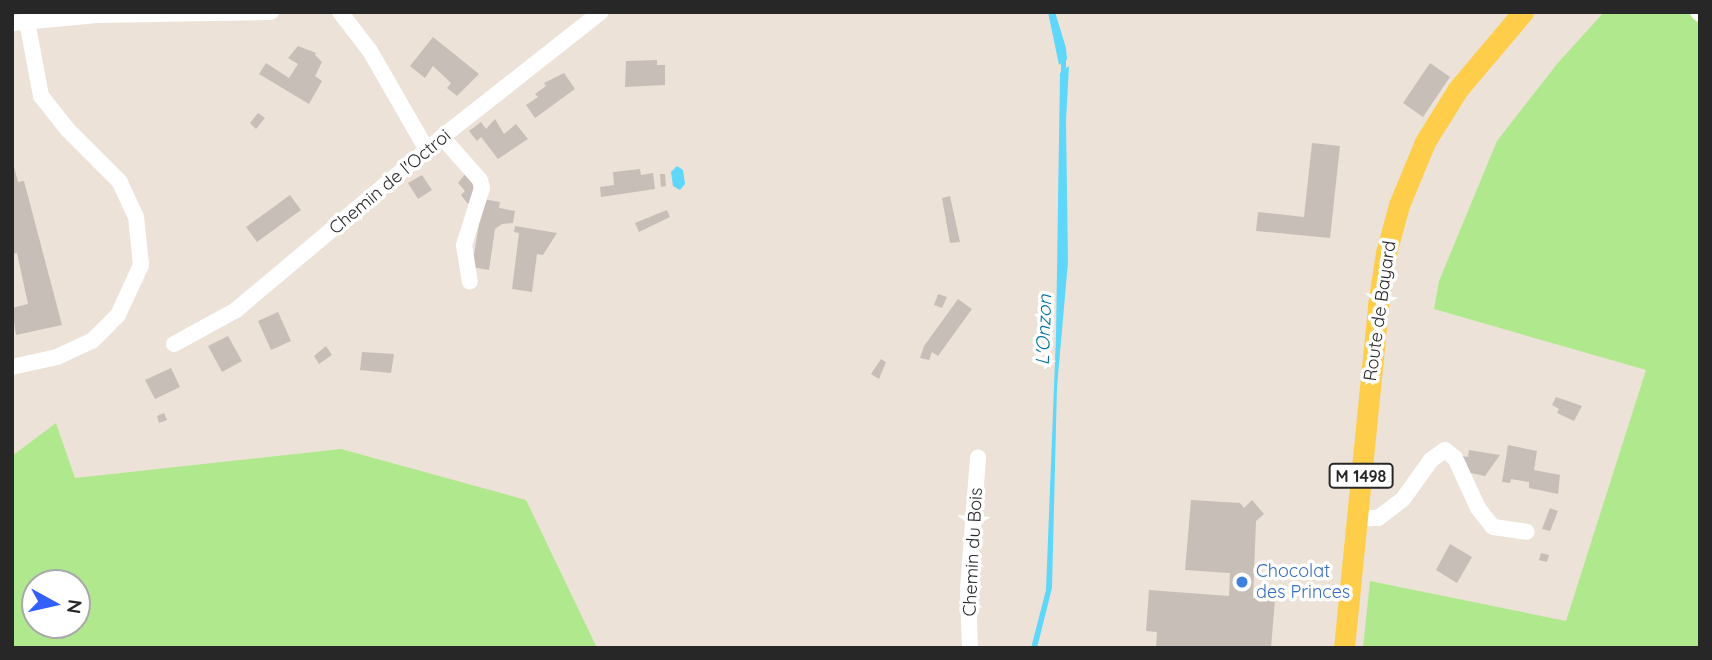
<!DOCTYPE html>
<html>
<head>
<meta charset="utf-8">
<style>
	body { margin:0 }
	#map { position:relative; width:1712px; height:660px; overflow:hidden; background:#ece2d7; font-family:Quicksand,sans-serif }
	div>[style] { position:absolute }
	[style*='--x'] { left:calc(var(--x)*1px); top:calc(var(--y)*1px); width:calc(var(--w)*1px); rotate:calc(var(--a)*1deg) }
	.green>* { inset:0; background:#b0e98d }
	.water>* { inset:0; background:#5ed7fa }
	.stream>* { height:4.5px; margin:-2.25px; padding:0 2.25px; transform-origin:2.25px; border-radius:2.25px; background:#5ed7fa }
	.building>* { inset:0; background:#c7bfb7 }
	.minor>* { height:16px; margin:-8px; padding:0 8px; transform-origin:8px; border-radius:8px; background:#fff }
	.major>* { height:21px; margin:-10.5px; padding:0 10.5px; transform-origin:10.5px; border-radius:10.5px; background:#fecd4a }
	.dots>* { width:19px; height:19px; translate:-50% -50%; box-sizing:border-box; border:4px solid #fff; border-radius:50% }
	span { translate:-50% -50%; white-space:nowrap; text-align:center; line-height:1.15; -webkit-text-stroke:7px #fff; paint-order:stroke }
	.shield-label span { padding:2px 5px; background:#fff; border:2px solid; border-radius:5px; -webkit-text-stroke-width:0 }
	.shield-label { font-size:16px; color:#272727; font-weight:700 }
	.street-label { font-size:18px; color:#272727 }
	.shop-label { font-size:18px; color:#366cbe }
	.left { translate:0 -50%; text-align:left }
	.water-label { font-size:19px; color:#0071a3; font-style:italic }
	.frame { position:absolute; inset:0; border:14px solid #272727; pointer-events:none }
	.north { position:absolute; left:21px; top:569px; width:70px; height:70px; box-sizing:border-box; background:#fff; border:2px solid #a9a9a9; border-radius:50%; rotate:98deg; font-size:19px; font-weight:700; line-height:28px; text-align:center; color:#272727 }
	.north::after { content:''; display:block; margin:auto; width:24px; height:32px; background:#3160ff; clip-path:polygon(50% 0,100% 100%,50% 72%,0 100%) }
</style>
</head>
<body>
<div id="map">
	<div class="green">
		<div style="clip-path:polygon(1604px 12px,1700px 12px,1700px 648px,1363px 648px,1370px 581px,1566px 621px,1646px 370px,1434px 309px,1439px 281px,1497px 141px,1557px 64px)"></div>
		<div style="clip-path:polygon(evenodd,56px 423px,75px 478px,341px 449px,526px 500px,597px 648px,12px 648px,12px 456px,56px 423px,35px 583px,77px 583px,77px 625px,35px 625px,35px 583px)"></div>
	</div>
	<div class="water">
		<div style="clip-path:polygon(1048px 12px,1055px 12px,1066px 48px,1067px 59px,1059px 65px)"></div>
		<div style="clip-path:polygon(1069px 66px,1066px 121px,1068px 262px,1057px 387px,1052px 588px,1037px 648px,1031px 648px,1046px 590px,1056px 336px,1060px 73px)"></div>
		<div style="clip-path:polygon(677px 166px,683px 170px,685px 184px,680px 190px,673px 186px,671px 172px)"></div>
	</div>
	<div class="stream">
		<div style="--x:1063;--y:75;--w:19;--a:-90"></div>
	</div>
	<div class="building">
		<div style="clip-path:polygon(433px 37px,479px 74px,457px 96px,447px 88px,451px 83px,433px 66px,425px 78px,410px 66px)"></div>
		<div style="clip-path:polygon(298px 46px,316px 53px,315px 55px,322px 62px,315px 76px,322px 81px,309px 104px,259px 74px,266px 63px,289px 78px,298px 64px,288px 58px)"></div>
		<div style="clip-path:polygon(657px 60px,657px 65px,665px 65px,665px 85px,625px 87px,626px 61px)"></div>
		<div style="clip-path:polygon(1430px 63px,1450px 77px,1423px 117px,1403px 103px)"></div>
		<div style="clip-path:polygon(564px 73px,575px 89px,535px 118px,526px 105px,538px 97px,535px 94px,546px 86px,544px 83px)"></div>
		<div style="clip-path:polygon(258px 113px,265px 118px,256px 129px,250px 123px)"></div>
		<div style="clip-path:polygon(495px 119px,504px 134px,516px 124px,528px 139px,498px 159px,481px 137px,477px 141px,469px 131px,481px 122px,486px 129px)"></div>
		<div style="clip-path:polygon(1312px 143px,1340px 146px,1330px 238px,1256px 231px,1258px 212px,1304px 217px)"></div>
		<div style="clip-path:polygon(13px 163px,18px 182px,24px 181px,62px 325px,16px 335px,12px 308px,28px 304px,17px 253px,13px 254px,12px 251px)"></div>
		<div style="clip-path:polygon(640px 169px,641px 175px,653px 173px,655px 189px,601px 197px,600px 187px,614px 185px,613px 172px)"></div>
		<div style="clip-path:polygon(466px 173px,477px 187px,473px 200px,468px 204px,461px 195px,465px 191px,458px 183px)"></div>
		<div style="clip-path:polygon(660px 174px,665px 174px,666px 186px,661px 187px)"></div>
		<div style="clip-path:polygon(422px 175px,432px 190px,418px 199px,408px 183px)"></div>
		<div style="clip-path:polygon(290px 195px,301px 210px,257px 242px,246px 227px)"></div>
		<div style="clip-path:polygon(950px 196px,960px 242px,950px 243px,942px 198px)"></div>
		<div style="clip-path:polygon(483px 199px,500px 202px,499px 208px,515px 211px,513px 223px,502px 224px,495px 229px,489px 270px,472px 267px)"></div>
		<div style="clip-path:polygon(667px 210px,670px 217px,639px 232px,635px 223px)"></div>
		<div style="clip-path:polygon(515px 226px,557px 233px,543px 255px,537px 254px,532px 292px,512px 289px,519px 233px,514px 232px)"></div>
		<div style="clip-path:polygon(938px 294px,947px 297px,942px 308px,934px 305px)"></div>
		<div style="clip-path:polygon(958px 299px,972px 309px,938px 356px,932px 352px,929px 360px,920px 358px,924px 346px)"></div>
		<div style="clip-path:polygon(278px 312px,291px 341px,271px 350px,258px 321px)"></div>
		<div style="clip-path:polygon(228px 336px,242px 361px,222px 372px,208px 346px)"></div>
		<div style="clip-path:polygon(326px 346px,332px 355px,319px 364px,314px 356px)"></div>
		<div style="clip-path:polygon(362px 352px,394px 354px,391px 373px,360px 370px)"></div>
		<div style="clip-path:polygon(881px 359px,886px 362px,879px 379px,871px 374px)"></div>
		<div style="clip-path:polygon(171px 368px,180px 387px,155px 399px,145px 380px)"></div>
		<div style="clip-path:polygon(1556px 397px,1582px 406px,1574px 421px,1557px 413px,1559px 409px,1552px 405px)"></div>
		<div style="clip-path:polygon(164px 413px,167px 420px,159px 423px,157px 416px)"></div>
		<div style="clip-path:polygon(1508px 445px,1537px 451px,1534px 470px,1560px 475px,1558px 494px,1529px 488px,1529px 482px,1511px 479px,1510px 483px,1502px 482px)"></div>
		<div style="clip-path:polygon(1469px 450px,1500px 455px,1485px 476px,1466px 472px,1467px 465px,1461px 464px,1462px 456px,1468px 457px)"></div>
		<div style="clip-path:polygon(1191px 500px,1240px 503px,1244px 508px,1252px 500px,1264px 514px,1256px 521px,1253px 598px,1275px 599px,1271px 648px,1156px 648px,1157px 632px,1146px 631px,1149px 590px,1229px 596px,1230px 573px,1185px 570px)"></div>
		<div style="clip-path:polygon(1550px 508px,1558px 511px,1550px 531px,1542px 529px)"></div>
		<div style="clip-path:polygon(1450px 544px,1472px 557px,1457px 583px,1436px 570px)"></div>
		<div style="clip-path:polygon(1541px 553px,1549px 555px,1547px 562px,1539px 560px)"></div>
	</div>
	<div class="minor">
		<div style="--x:340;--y:12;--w:49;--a:52.4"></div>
		<div style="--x:370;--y:51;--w:114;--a:60.1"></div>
		<div style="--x:1698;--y:12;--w:3;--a:45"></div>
		<div style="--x:12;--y:23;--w:85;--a:-5.4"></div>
		<div style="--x:97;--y:15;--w:174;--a:-1"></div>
		<div style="--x:442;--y:137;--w:57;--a:48.5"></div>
		<div style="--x:480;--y:180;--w:8;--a:76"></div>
		<div style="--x:482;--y:188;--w:60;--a:107.5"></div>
		<div style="--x:464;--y:245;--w:37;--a:81"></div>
		<div style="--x:174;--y:344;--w:71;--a:-28.7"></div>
		<div style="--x:236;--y:310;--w:269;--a:-40"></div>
		<div style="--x:442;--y:137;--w:202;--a:-38.2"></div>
		<div style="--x:12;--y:367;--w:46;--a:-12.5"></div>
		<div style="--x:57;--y:357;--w:38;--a:-25"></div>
		<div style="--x:92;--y:341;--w:37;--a:-45"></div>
		<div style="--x:118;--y:315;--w:55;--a:-65.3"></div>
		<div style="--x:141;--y:265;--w:48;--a:-95.9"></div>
		<div style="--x:136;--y:217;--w:38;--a:-115"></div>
		<div style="--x:120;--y:182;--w:74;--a:-135"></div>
		<div style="--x:68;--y:130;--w:43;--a:-128.5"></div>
		<div style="--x:41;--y:96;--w:76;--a:-100.6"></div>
		<div style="--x:1356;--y:519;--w:22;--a:-3"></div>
		<div style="--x:1378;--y:518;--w:31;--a:-37"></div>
		<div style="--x:1403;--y:499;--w:48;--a:-54.3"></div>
		<div style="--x:1431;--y:460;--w:17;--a:-36"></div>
		<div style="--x:1445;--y:450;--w:13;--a:39"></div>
		<div style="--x:1455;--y:458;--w:55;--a:65.3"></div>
		<div style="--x:1478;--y:508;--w:24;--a:52"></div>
		<div style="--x:1493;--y:527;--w:34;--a:8"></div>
		<div style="--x:970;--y:648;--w:60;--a:-91.9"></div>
		<div style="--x:968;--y:588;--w:131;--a:-85.6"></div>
	</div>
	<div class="major">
		<div style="--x:1344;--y:648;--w:345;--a:-84.3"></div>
		<div style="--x:1378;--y:305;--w:53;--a:-81.3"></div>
		<div style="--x:1386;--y:253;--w:50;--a:-74.8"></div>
		<div style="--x:1399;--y:205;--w:68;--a:-67.6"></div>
		<div style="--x:1425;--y:142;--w:62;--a:-58.1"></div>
		<div style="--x:1458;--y:89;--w:101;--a:-49.8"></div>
	</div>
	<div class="dots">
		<div style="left:1242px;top:582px;background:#3f7fe0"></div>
	</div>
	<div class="shield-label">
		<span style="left:1361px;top:476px">M 1498</span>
	</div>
	<div class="street-label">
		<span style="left:390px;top:182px;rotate:-40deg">Chemin de l'Octroi</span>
		<span style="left:1380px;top:311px;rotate:-82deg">Route de Bayard</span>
		<span style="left:973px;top:552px;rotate:-87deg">Chemin du Bois</span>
	</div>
	<div class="shop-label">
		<span class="left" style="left:1256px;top:582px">Chocolat<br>des Princes</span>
	</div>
	<div class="water-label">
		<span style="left:1044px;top:330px;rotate:-88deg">L'Onzon</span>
	</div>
	<div class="frame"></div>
	<div class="north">N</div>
</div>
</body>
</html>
